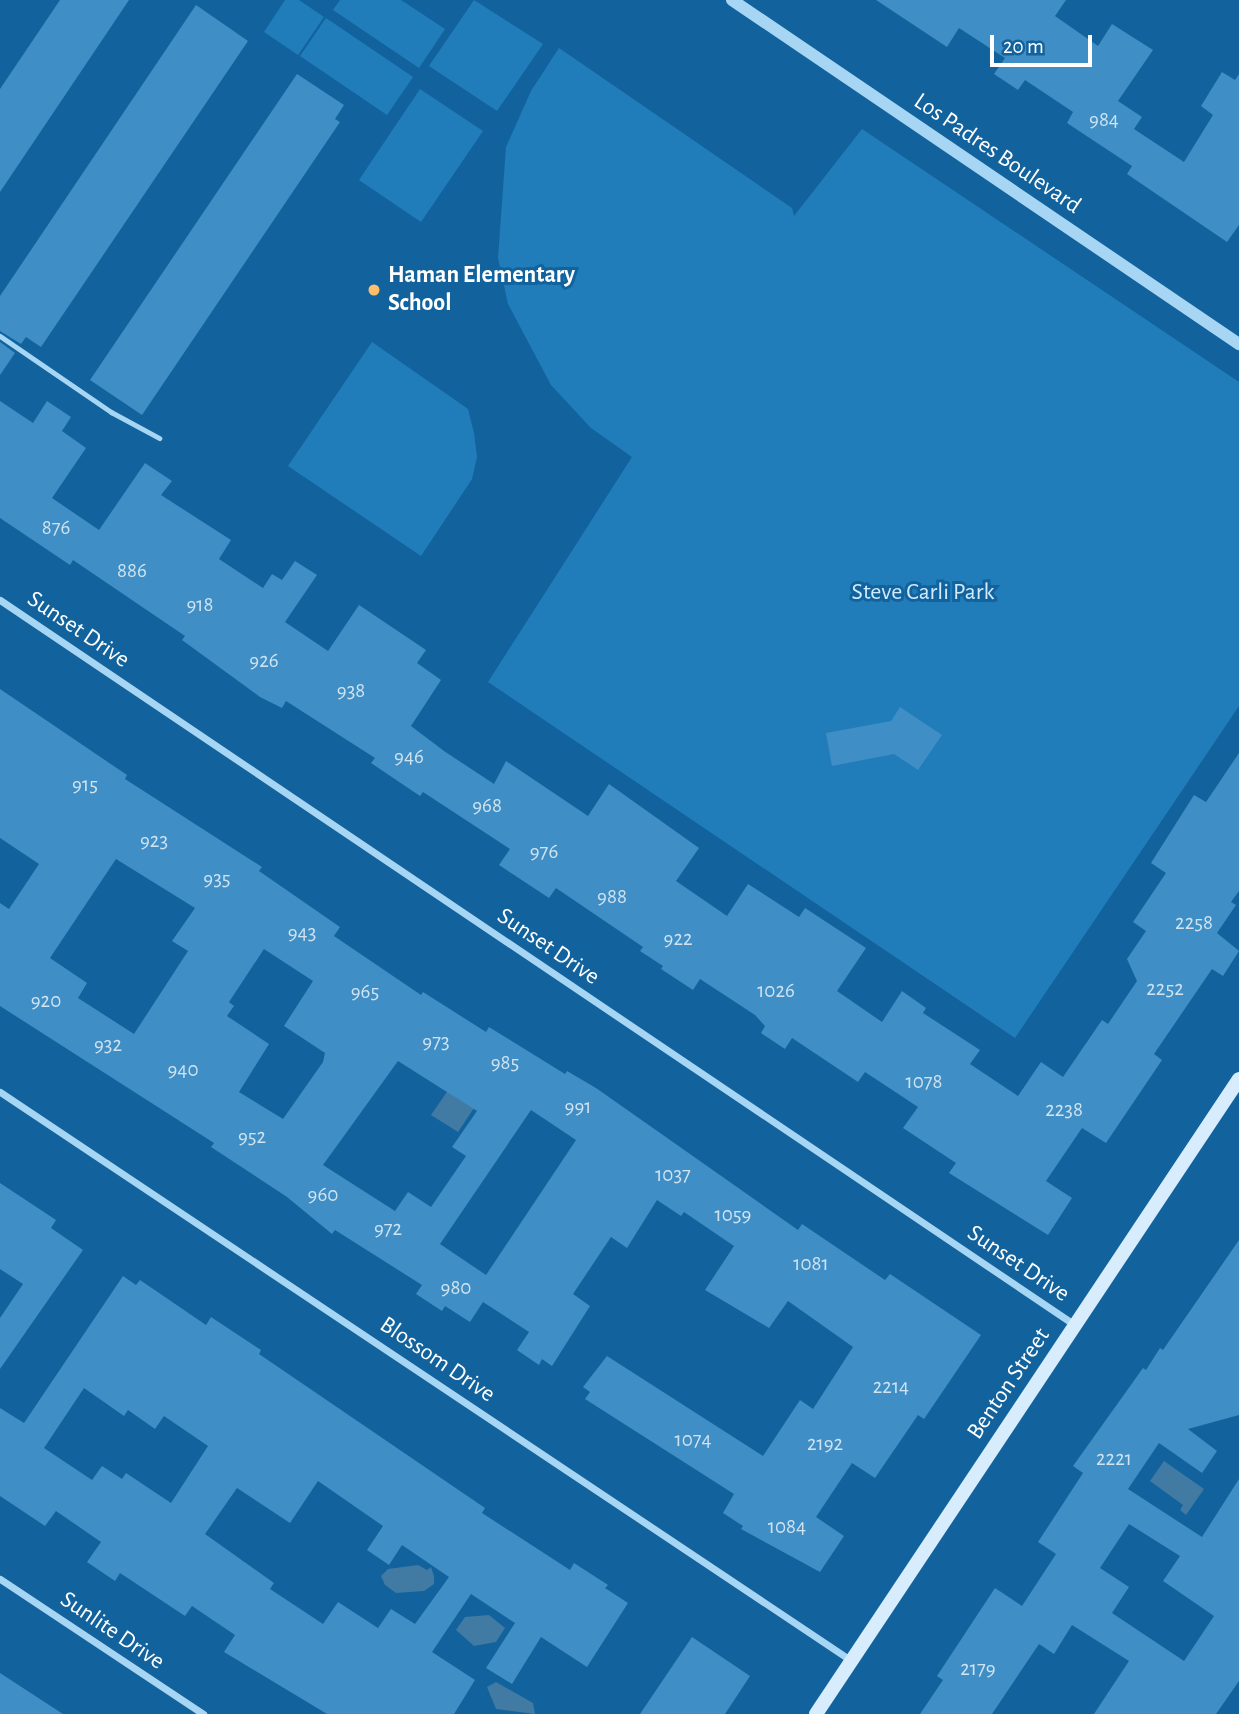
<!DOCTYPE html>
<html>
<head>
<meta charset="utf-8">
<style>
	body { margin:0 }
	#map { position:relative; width:1239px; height:1714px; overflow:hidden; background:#12639d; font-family:"Alegreya Sans",sans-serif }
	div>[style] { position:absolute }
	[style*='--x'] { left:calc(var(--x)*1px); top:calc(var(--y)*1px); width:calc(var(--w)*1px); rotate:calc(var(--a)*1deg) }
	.green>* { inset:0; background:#207dba }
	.water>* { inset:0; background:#417aa3 }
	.building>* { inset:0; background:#3f8ec5 }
	.service>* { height:5px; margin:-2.5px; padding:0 2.5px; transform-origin:2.5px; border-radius:2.5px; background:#a7d5f4 }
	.minor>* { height:7px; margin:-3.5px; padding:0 3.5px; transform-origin:3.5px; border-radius:3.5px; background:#a7d5f4 }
	.tertiary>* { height:12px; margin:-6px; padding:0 6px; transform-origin:6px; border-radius:6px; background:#a7d5f4 }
	.secondary>* { height:14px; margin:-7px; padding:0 7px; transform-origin:7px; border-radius:7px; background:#d7edfd }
	.dots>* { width:19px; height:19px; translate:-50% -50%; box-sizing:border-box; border:4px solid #12639d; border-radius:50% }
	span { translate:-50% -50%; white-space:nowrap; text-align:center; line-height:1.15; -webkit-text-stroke:6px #12639d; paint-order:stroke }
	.number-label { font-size:21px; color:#cfe3f0 }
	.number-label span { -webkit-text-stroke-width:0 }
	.street-label { font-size:24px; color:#fff }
	.poi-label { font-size:24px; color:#fff; font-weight:700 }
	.left { translate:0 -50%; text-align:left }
	.park-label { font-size:24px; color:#cfebfe }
	.scale { position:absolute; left:990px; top:35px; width:102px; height:32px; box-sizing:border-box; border:4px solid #fff; border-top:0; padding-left:9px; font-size:21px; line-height:24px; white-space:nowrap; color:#fff; -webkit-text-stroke:5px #12639d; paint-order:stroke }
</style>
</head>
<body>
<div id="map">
	<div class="green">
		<div style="clip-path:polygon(285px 0,299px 0,324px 17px,298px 55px,264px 32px)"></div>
		<div style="clip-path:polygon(340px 0,401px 0,445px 29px,419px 68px,333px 10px)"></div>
		<div style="clip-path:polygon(474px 0,543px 44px,497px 111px,429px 66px)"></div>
		<div style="clip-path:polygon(326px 18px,413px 77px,387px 115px,300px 56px)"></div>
		<div style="clip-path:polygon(559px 48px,792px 208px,794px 216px,862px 129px,1239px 382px,1239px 706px,1015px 1038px,488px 682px,632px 457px,591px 428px,551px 385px,508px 304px,498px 258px,506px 147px,531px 91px)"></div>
		<div style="clip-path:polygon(420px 89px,483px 131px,421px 222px,359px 180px)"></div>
		<div style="clip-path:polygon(372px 342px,468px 409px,474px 433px,477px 457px,472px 479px,421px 556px,288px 466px)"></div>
	</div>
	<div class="water">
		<div style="clip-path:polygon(451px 1086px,476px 1105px,458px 1132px,431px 1115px)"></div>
		<div style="clip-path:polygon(1164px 1461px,1204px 1489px,1186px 1515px,1180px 1510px,1183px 1505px,1150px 1481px)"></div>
		<div style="clip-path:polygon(418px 1565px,427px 1570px,431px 1567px,434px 1576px,434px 1584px,424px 1591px,396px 1593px,385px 1585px,381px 1576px,388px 1569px)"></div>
		<div style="clip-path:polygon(489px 1615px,505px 1628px,496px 1642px,474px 1646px,456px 1630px,465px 1617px)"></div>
		<div style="clip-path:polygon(496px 1682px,533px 1703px,535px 1714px,496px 1709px,487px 1687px)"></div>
	</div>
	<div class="building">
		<div style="clip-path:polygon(60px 0,129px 0,0 192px,0 89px)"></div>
		<div style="clip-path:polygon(876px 0,1066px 0,1055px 16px,1098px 46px,1112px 24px,1153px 50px,1118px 101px,1142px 117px,1134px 129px,1184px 162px,1213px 115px,1201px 106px,1222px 72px,1235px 80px,1239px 74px,1239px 225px,1227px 242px,1127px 174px,1132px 166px,1067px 123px,1073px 112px,1025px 80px,1018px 90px,994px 74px,1005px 58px,959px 28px,947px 47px)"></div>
		<div style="clip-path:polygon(196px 5px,248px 41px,41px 347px,26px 337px,21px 344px,0 331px,0 296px)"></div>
		<div style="clip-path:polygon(297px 74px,344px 105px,335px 119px,340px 122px,142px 415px,90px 380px)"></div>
		<div style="clip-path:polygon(0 342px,15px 353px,0 375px)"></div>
		<div style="clip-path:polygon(0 401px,33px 423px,47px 401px,71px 417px,62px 431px,86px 448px,52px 498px,99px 530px,145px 463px,172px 481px,161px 495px,231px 540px,219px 559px,263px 588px,272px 574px,282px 580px,295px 561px,317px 575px,285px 622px,328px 651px,359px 605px,426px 650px,417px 663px,441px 680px,411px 726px,444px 751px,494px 784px,506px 761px,588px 816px,609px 784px,699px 848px,676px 881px,727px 916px,748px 884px,799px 917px,805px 908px,866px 948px,837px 991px,882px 1022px,902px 991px,926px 1008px,923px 1013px,980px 1050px,970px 1064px,1018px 1096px,1041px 1062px,1063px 1077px,1102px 1020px,1108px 1024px,1137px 981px,1127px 959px,1146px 931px,1133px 922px,1166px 873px,1151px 863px,1194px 795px,1206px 802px,1239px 753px,1239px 891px,1231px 902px,1236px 905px,1217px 933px,1239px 951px,1223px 976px,1212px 969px,1154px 1054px,1162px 1060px,1106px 1143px,1082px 1128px,1046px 1181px,1072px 1198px,1048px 1235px,949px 1173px,956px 1163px,903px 1128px,918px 1107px,865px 1072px,858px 1082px,792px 1038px,785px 1049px,761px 1033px,765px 1026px,755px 1015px,723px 994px,700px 979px,693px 990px,661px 969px,663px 966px,640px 951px,643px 947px,556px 888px,549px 898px,499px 865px,510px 849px,423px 792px,420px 796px,371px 763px,375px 758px,286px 701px,282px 708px,260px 697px,182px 640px,185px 636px,73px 560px,70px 565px,0 518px)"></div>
		<div style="clip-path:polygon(evenodd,0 689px,127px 775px,125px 779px,262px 867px,259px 871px,340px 927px,334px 936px,421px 995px,423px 992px,486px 1032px,489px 1027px,565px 1074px,567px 1071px,596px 1088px,798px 1230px,802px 1224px,885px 1280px,890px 1274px,981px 1335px,924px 1419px,918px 1415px,875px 1478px,852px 1463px,816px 1517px,844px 1536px,820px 1572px,741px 1529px,743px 1526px,723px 1513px,734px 1494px,585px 1399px,590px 1392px,583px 1387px,607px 1356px,763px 1456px,800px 1400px,813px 1409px,853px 1347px,788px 1301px,769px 1328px,705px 1290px,734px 1246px,684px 1212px,681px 1216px,657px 1200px,627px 1248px,611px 1237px,573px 1294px,590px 1306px,552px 1366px,542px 1359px,539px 1365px,517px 1350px,529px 1332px,483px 1302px,470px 1322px,445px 1306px,442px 1311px,416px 1294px,422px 1285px,335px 1230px,332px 1234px,287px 1197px,211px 1147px,214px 1143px,0 1006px,0 903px,9px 909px,39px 864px,0 838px,0 689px,116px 859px,195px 908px,172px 941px,188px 951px,134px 1034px,78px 998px,87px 983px,50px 958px,116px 859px,0 689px,264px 949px,313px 981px,284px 1026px,325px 1053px,323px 1062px,283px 1119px,239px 1092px,269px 1044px,227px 1016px,234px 1006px,229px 1002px,264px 949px,0 689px,398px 1061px,477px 1111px,452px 1147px,466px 1156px,431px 1207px,408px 1192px,395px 1211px,323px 1165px,398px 1061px,0 689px,531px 1110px,576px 1140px,486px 1275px,440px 1244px,531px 1110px)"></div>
		<div style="clip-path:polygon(900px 707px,942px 735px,918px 770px,894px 754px,832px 766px,826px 733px,891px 721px)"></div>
		<div style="clip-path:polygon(0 1183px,56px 1220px,51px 1228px,83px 1250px,0 1369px,0 1318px,23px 1284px,0 1269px)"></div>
		<div style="clip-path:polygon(evenodd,1239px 1240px,1239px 1415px,1188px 1429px,1217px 1451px,1202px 1473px,1159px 1443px,1128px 1489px,1202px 1537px,1239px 1479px,1239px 1681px,1216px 1714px,1094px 1714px,1129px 1661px,1072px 1625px,1054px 1654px,1039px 1644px,992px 1714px,920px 1714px,943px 1680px,937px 1676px,995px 1588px,1022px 1606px,1056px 1554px,1038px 1542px,1083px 1473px,1073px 1466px,1143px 1368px,1146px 1370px,1160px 1348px,1163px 1350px,1239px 1240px,1129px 1524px,1180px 1556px,1163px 1581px,1214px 1616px,1184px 1661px,1112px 1613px,1129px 1587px,1100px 1568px,1129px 1524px)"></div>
		<div style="clip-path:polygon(evenodd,123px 1276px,136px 1285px,140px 1280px,206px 1325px,211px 1317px,261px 1350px,259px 1354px,485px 1508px,482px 1513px,570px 1570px,574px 1563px,608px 1585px,605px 1588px,628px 1603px,587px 1667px,541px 1637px,512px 1684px,486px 1668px,515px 1623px,471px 1594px,432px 1652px,475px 1680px,454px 1714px,327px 1714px,224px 1652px,235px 1635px,192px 1606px,185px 1616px,120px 1573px,115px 1581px,87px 1562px,101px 1542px,56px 1511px,45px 1526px,0 1496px,0 1408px,24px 1423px,123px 1276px,84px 1388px,124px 1416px,128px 1410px,155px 1429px,164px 1416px,208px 1446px,171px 1503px,126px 1473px,122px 1479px,102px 1466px,92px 1480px,44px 1448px,84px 1388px,123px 1276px,318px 1481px,383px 1526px,367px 1550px,389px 1565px,402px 1545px,449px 1577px,415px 1624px,391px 1609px,378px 1628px,338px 1602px,323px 1624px,270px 1589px,274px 1583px,205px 1534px,237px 1488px,290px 1523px,318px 1481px)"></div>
		<div style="clip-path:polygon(692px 1637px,750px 1676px,725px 1714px,640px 1714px)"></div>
		<div style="clip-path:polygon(0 1673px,63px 1714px,0 1714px)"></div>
	</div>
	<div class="service">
		<div style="--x:0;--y:336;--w:135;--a:34.4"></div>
		<div style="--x:111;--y:412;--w:55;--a:28.4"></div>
	</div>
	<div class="minor">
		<div style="--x:0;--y:600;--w:1297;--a:34"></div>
		<div style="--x:0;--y:1092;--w:1025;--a:33.74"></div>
		<div style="--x:0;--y:1579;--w:244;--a:33.6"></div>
	</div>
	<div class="tertiary">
		<div style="--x:732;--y:0;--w:613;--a:34.16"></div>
	</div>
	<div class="secondary">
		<div style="--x:816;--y:1714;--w:763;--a:-56.33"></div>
	</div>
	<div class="dots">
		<div style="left:374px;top:290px;background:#ffbe6a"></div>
	</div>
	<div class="number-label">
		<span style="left:1104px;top:120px">984</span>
		<span style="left:56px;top:528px">876</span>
		<span style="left:132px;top:571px">886</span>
		<span style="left:200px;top:605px">918</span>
		<span style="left:264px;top:661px">926</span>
		<span style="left:351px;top:691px">938</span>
		<span style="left:409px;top:757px">946</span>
		<span style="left:85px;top:785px">915</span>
		<span style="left:487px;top:806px">968</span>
		<span style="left:154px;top:841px">923</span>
		<span style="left:544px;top:852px">976</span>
		<span style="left:217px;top:879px">935</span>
		<span style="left:612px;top:897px">988</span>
		<span style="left:1194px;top:923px">2258</span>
		<span style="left:302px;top:933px">943</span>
		<span style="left:678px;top:939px">922</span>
		<span style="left:1165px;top:989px">2252</span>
		<span style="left:776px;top:991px">1026</span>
		<span style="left:365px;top:992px">965</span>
		<span style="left:46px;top:1001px">920</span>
		<span style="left:436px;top:1042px">973</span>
		<span style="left:108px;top:1045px">932</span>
		<span style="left:505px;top:1063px">985</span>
		<span style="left:183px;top:1070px">940</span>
		<span style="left:924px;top:1082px">1078</span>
		<span style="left:578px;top:1107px">991</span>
		<span style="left:1064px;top:1110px">2238</span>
		<span style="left:252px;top:1137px">952</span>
		<span style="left:673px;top:1175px">1037</span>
		<span style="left:323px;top:1195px">960</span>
		<span style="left:733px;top:1215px">1059</span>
		<span style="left:388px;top:1229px">972</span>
		<span style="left:811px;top:1264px">1081</span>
		<span style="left:456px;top:1288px">980</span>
		<span style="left:891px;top:1387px">2214</span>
		<span style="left:693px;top:1440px">1074</span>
		<span style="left:825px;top:1444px">2192</span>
		<span style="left:1114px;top:1459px">2221</span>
		<span style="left:787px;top:1527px">1084</span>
		<span style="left:978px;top:1669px">2179</span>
	</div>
	<div class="street-label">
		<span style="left:997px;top:154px;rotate:34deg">Los Padres Boulevard</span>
		<span style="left:78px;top:630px;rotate:34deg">Sunset Drive</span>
		<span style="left:548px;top:947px;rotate:34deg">Sunset Drive</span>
		<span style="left:1018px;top:1264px;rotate:34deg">Sunset Drive</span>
		<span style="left:437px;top:1360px;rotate:34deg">Blossom Drive</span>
		<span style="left:1009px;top:1384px;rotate:-56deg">Benton Street</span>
		<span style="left:112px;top:1631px;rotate:34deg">Sunlite Drive</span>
	</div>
	<div class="poi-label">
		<span class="left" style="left:388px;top:290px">Haman Elementary<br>School</span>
	</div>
	<div class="park-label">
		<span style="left:923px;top:593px">Steve Carli Park</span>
	</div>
	<div class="scale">20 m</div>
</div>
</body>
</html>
